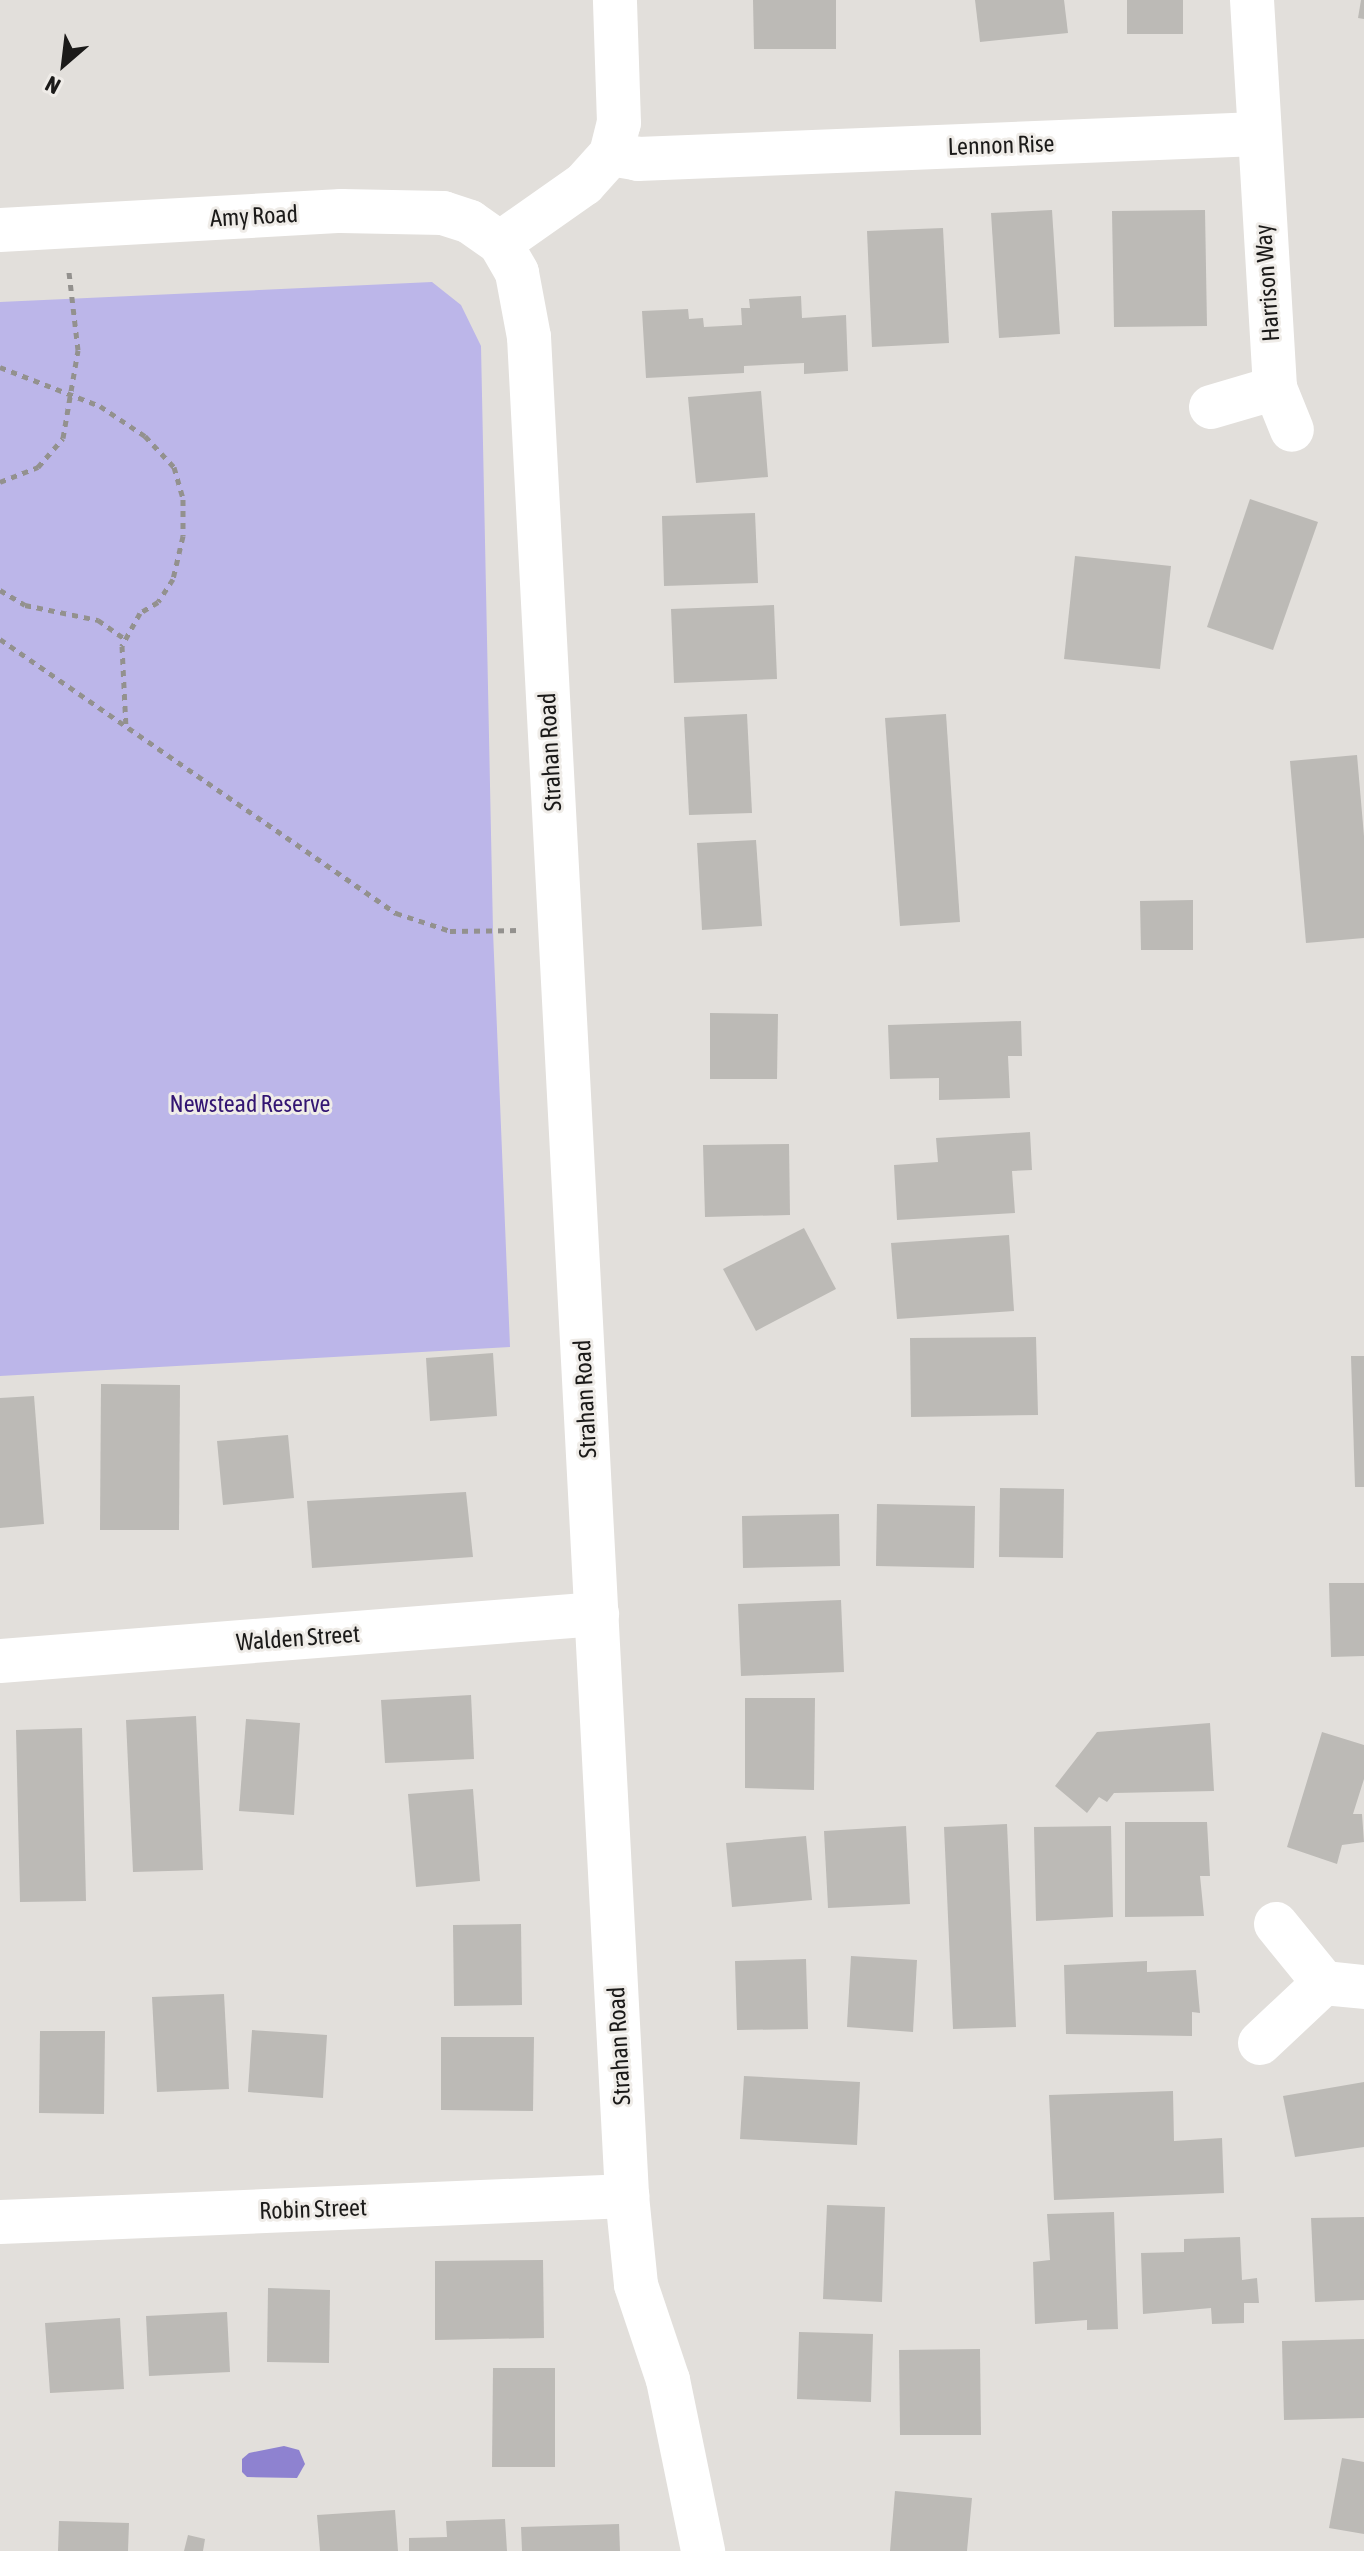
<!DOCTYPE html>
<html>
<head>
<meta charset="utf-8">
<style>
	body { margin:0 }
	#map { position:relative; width:1364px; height:2551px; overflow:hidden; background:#e2dfdb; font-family:"Asap Condensed",sans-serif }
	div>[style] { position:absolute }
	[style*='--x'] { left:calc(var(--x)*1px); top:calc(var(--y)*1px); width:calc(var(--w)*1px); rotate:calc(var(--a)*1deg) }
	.green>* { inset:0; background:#bcb6e9 }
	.water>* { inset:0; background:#8e82d0 }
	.building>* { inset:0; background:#bcbab6 }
	.path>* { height:5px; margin-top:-2.5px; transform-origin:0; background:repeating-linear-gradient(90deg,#93918e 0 6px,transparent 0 12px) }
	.minor>* { height:44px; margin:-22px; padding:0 22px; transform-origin:22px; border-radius:22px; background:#fff }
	span { translate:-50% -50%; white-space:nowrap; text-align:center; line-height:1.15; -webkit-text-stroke:6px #efece8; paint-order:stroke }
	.street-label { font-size:24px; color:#1b1a19 }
	.park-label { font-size:24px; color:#331572 }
	.north { position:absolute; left:24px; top:24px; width:80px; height:80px; -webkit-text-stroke:6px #efece8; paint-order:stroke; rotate:208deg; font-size:22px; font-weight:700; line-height:32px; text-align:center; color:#1b1a19 }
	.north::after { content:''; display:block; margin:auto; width:28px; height:36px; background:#1b1a19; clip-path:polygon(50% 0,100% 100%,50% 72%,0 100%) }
</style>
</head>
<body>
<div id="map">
	<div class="green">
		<div style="clip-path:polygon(432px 282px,461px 305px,481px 346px,493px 931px,510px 1347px,0 1376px,0 302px)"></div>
	</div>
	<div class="water">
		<div style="clip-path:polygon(284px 2446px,299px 2450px,305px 2464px,297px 2478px,247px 2477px,242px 2472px,242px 2459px,249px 2453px)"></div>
	</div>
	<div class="building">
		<div style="clip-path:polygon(753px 0,836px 0,836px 49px,754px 49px)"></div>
		<div style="clip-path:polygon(975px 0,1064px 0,1068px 33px,980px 42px)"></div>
		<div style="clip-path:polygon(1127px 0,1183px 0,1183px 34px,1127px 34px)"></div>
		<div style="clip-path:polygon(1361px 0,1364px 0,1364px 19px,1358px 18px)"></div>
		<div style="clip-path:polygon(1052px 210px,1060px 334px,999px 338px,991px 213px)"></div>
		<div style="clip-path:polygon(1205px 210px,1207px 326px,1114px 327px,1112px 211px)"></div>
		<div style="clip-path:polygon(943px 228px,949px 343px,872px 347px,867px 231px)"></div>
		<div style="clip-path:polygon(801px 296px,802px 318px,846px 315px,848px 371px,804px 374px,804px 363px,744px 366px,744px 373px,646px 378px,642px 311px,688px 309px,689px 319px,703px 318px,704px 327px,742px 325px,741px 308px,750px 308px,749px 299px)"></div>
		<div style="clip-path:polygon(761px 391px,768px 477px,696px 483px,688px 397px)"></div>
		<div style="clip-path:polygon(1250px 499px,1318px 522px,1273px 650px,1207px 627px)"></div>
		<div style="clip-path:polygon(755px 513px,758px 583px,664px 586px,662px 516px)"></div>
		<div style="clip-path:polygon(1075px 556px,1171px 566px,1160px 669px,1064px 659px)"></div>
		<div style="clip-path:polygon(774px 605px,777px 679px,674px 683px,671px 609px)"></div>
		<div style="clip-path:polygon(747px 714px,752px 813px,689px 815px,684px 717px)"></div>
		<div style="clip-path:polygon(946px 714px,960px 922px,900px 926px,885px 718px)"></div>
		<div style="clip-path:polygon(1357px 755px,1364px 836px,1364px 938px,1306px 943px,1290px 761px)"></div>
		<div style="clip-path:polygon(756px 840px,762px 926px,702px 930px,697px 843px)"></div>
		<div style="clip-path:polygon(1193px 900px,1193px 950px,1141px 950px,1140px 901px)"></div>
		<div style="clip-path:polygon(710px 1013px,778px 1014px,777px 1079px,710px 1079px)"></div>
		<div style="clip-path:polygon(1021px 1021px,1022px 1056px,1008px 1056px,1010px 1098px,939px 1100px,939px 1078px,890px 1079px,888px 1025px)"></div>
		<div style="clip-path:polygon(1030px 1132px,1032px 1170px,1012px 1171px,1015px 1213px,897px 1220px,894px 1165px,938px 1162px,936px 1138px)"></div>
		<div style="clip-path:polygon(789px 1144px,790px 1215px,705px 1217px,703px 1145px)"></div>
		<div style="clip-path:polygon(804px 1228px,836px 1289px,756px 1331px,723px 1269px)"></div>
		<div style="clip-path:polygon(1009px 1235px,1014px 1311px,897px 1319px,891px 1243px)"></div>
		<div style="clip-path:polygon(1036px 1337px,1038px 1415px,911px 1417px,910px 1338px)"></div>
		<div style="clip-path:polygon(493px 1353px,497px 1416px,430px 1421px,426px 1358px)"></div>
		<div style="clip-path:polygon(1351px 1356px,1364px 1356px,1364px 1487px,1355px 1487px)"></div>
		<div style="clip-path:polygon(101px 1384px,180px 1385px,179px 1530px,100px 1530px)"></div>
		<div style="clip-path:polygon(34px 1396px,44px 1524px,0 1528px,0 1398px)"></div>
		<div style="clip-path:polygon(288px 1435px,294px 1498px,223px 1505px,217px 1441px)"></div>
		<div style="clip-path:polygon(1000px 1488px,1064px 1489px,1063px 1558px,999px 1557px)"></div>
		<div style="clip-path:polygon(466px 1492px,473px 1557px,312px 1568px,307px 1501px)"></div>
		<div style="clip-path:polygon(877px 1504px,975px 1506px,974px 1568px,876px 1566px)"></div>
		<div style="clip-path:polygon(839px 1514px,840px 1566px,743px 1568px,742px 1516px)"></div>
		<div style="clip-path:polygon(1329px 1583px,1364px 1583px,1364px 1656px,1331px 1657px)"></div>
		<div style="clip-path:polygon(841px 1600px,844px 1672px,741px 1676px,738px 1604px)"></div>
		<div style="clip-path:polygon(471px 1695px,474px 1759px,385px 1763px,381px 1700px)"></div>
		<div style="clip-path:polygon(745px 1698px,815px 1698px,814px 1790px,745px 1788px)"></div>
		<div style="clip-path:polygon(196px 1716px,203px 1870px,133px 1872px,126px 1720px)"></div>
		<div style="clip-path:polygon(246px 1719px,300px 1723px,294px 1815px,239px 1811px)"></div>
		<div style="clip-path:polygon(1210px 1723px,1214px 1791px,1114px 1793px,1107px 1802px,1099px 1797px,1087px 1813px,1055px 1786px,1097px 1732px)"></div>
		<div style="clip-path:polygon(82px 1728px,86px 1901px,20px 1902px,16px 1730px)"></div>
		<div style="clip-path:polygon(1322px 1732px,1364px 1745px,1364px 1779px,1353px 1814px,1362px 1814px,1364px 1842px,1342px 1845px,1337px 1864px,1287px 1847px)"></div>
		<div style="clip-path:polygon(473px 1789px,480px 1881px,416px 1887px,408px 1794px)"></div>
		<div style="clip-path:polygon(1125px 1822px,1207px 1822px,1210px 1876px,1200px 1876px,1204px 1916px,1125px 1917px)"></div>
		<div style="clip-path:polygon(1007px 1824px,1016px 2027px,953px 2029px,944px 1827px)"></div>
		<div style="clip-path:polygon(906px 1826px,910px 1904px,828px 1908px,824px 1831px)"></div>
		<div style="clip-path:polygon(1111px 1826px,1113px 1917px,1036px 1921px,1034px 1827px)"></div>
		<div style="clip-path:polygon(806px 1836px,812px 1900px,732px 1907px,726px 1843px)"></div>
		<div style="clip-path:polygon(521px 1924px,522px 2005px,454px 2006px,453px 1925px)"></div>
		<div style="clip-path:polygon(851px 1956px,917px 1960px,913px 2032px,847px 2027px)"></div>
		<div style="clip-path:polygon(806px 1959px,808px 2029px,737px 2030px,735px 1961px)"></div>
		<div style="clip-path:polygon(1147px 1961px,1147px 1972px,1196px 1970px,1200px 2013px,1192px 2012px,1192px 2036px,1066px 2034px,1064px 1965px)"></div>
		<div style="clip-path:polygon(224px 1994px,229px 2089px,157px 2092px,152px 1997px)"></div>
		<div style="clip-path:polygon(252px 2030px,327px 2035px,323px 2098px,248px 2092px)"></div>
		<div style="clip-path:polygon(40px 2031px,105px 2031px,104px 2114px,39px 2113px)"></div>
		<div style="clip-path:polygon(441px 2037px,534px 2037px,533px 2111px,441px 2110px)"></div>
		<div style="clip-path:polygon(744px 2076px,860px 2082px,857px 2145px,740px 2139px)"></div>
		<div style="clip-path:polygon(1364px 2082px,1364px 2147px,1295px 2157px,1283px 2096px)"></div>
		<div style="clip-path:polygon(1173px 2091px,1174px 2141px,1222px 2138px,1224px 2193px,1054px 2200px,1049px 2095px)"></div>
		<div style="clip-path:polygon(827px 2205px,885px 2207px,882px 2302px,823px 2299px)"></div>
		<div style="clip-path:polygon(1114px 2212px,1118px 2329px,1087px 2330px,1087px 2320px,1035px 2324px,1033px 2262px,1050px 2260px,1047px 2214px)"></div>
		<div style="clip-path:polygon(1364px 2217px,1364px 2300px,1315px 2302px,1311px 2218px)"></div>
		<div style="clip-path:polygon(1240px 2237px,1242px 2280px,1257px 2278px,1259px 2303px,1244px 2303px,1244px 2323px,1212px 2324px,1211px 2308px,1143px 2314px,1141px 2253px,1184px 2252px,1184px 2239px)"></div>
		<div style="clip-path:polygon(543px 2260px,544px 2338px,435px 2340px,435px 2261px)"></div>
		<div style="clip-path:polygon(268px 2288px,330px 2290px,329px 2363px,267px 2362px)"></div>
		<div style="clip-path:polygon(227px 2312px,230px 2372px,149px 2376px,146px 2316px)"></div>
		<div style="clip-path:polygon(120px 2318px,124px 2389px,50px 2393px,45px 2323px)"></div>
		<div style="clip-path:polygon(799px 2332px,873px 2334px,871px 2402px,797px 2399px)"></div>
		<div style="clip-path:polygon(1364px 2339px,1364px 2418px,1284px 2420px,1282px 2341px)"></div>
		<div style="clip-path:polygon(980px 2349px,981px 2435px,900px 2435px,899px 2350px)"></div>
		<div style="clip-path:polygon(493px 2368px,555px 2368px,555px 2467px,492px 2467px)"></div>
		<div style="clip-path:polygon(1342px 2458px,1364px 2462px,1364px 2534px,1329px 2528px)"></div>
		<div style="clip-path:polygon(895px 2491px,972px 2498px,967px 2551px,890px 2551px)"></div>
		<div style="clip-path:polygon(395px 2510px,398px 2551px,320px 2551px,317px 2515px)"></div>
		<div style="clip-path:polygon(505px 2519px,507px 2551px,409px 2551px,409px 2538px,447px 2537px,446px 2521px)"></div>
		<div style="clip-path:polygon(59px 2521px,129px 2523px,128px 2551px,58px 2551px)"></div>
		<div style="clip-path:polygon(619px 2524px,620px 2551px,522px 2551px,521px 2527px)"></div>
		<div style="clip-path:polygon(188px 2535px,205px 2539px,203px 2551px,184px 2551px)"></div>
	</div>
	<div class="path">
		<div style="--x:0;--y:367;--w:107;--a:21.3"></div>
		<div style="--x:100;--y:406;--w:54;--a:33.7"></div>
		<div style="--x:145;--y:436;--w:42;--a:46.9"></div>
		<div style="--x:174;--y:467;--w:33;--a:74"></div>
		<div style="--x:183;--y:499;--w:37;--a:90"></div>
		<div style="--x:183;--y:536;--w:44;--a:103.1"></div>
		<div style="--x:173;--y:579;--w:27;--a:123"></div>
		<div style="--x:158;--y:602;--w:21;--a:149"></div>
		<div style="--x:140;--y:613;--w:38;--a:119"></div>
		<div style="--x:122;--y:646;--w:81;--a:87.2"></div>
		<div style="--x:0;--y:482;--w:41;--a:-21.5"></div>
		<div style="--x:38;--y:467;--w:38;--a:-49"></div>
		<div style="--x:63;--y:438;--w:89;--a:-80.3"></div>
		<div style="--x:78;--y:350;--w:79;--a:-96.6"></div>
		<div style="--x:0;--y:590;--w:29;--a:31"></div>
		<div style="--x:25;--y:605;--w:75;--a:11.6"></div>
		<div style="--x:98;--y:620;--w:33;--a:35"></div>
		<div style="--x:0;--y:639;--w:482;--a:34.7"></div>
		<div style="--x:396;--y:913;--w:57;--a:18.4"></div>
		<div style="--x:450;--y:931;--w:68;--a:-0.8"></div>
	</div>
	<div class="minor">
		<div style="--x:1252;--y:0;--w:389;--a:86.6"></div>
		<div style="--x:1275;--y:388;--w:45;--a:68"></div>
		<div style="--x:611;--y:154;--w:27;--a:10"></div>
		<div style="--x:638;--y:159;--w:620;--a:-2.31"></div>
		<div style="--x:0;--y:230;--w:342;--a:-3.2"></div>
		<div style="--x:341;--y:211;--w:102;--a:1.1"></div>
		<div style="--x:443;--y:213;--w:28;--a:18"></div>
		<div style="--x:470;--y:222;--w:37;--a:35"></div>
		<div style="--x:500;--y:243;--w:34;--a:60"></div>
		<div style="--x:517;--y:273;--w:65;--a:79.4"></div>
		<div style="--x:529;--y:337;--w:1862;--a:86.98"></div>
		<div style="--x:627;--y:2196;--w:89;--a:84.2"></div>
		<div style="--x:636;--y:2285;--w:100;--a:71.4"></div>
		<div style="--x:668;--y:2380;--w:175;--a:78.4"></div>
		<div style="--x:500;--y:243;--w:103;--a:-35.1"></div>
		<div style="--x:584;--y:184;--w:40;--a:-48"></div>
		<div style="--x:611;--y:154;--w:32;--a:-76"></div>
		<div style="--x:619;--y:123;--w:123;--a:-91.9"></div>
		<div style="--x:1211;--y:407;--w:67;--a:-16.5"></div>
		<div style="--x:0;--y:1661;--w:599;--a:-4.5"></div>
		<div style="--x:1276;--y:1924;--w:76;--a:50.9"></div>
		<div style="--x:1260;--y:2043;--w:88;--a:-43.2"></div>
		<div style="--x:1324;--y:1983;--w:40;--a:5.7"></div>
		<div style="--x:0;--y:2222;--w:628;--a:-2.37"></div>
	</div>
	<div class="street-label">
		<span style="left:1001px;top:145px;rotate:-2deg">Lennon Rise</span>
		<span style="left:254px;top:216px;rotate:-3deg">Amy Road</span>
		<span style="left:1267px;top:283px;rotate:-94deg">Harrison Way</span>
		<span style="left:550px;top:752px;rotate:-93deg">Strahan Road</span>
		<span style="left:585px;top:1399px;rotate:-93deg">Strahan Road</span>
		<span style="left:298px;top:1638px;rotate:-4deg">Walden Street</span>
		<span style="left:619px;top:2046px;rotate:-93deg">Strahan Road</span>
		<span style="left:313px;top:2209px;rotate:-2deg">Robin Street</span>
	</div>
	<div class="park-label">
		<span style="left:250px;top:1104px">Newstead Reserve</span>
	</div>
	<div class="north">N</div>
</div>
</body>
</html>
